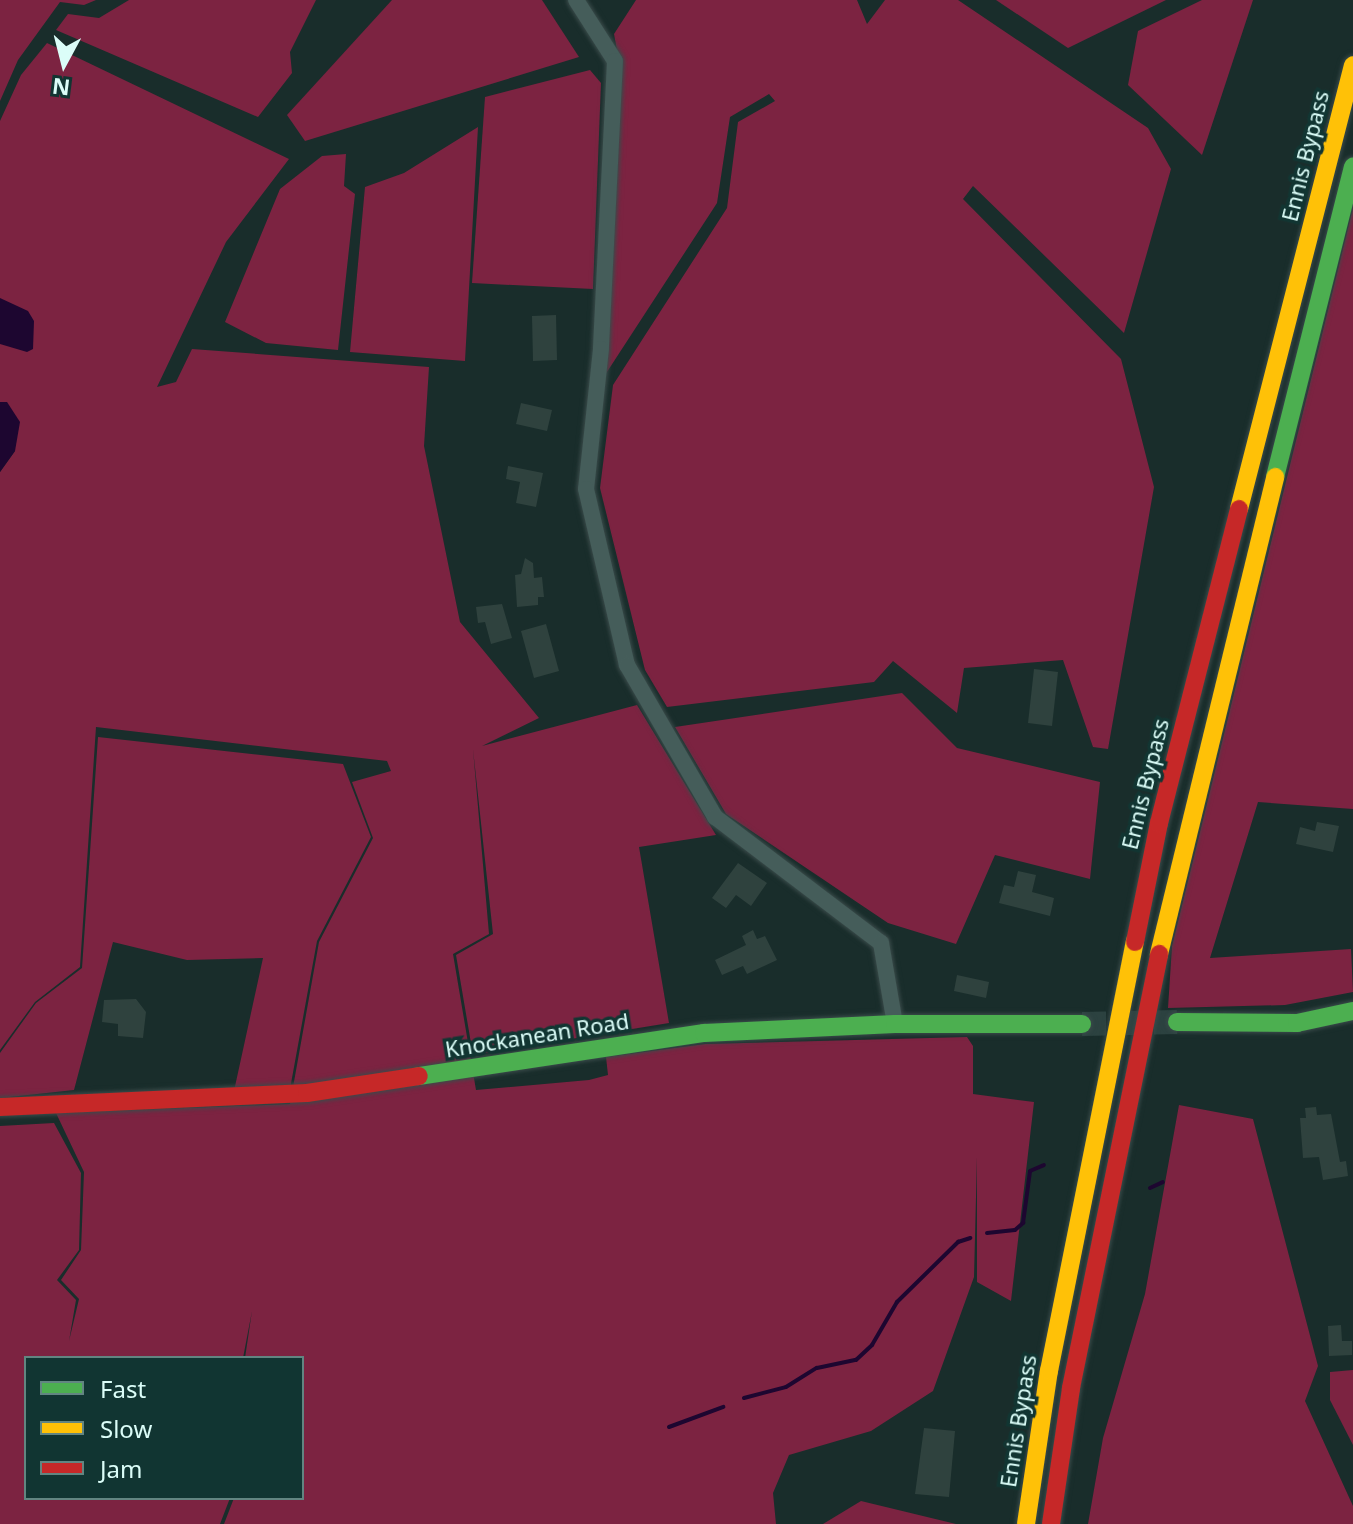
<!DOCTYPE html>
<html>
<head>
<meta charset="utf-8">
<style>
	body { margin:0 }
	#map { position:relative; width:1353px; height:1524px; overflow:hidden; background:#192d2b; font-family:"Noto Sans",sans-serif }
	div>[style] { position:absolute }
	[style*='--x'] { left:calc(var(--x)*1px); top:calc(var(--y)*1px); width:calc(var(--w)*1px); rotate:calc(var(--a)*1deg) }
	.green>* { inset:0; background:#7c2341 }
	.water>* { inset:0; background:#1d0630 }
	.stream>* { height:4px; margin:-2px; padding:0 2px; transform-origin:2px; border-radius:2px; background:#1d0630 }
	.building>* { inset:0; background:#2f423e }
	.secondary-tunnel>* { height:24px; margin-top:-12px; transform-origin:0; background:repeating-linear-gradient(90deg,#2c4240 0 24px,transparent 0 36px) }
	.roads { filter:drop-shadow(0 0 2px #3a4b4a) drop-shadow(0 0 2px #3a4b4a) }
	.street>* { height:16px; margin:-8px; padding:0 8px; transform-origin:8px; border-radius:8px; background:#455d5a }
	.fast>* { height:18px; margin:-9px; padding:0 9px; transform-origin:9px; border-radius:9px; background:#4caf50 }
	.slow>* { height:18px; margin:-9px; padding:0 9px; transform-origin:9px; border-radius:9px; background:#ffc107 }
	.jam>* { height:18px; margin:-9px; padding:0 9px; transform-origin:9px; border-radius:9px; background:#c62828 }
	span { translate:-50% -50%; white-space:nowrap; text-align:center; line-height:1.15; -webkit-text-stroke:7px #113532; paint-order:stroke }
	.street-label { font-size:22px; color:#dbfdf8 }
	.legend { position:absolute; left:24px; top:1356px; width:280px; height:144px; box-sizing:border-box; background:#113532; border:2px solid #628581; margin:0; padding:10px 14px; list-style:none; font-size:24px; color:#dbfdf8 }
	.legend li { display:flex; align-items:center; gap:16px; height:40px }
	.legend b { width:40px; border:2px solid #628581 }
	.north { position:absolute; left:24px; top:24px; width:80px; height:80px; -webkit-text-stroke:6px #113532; paint-order:stroke; rotate:187deg; font-size:22px; font-weight:700; line-height:32px; text-align:center; color:#dbfdf8 }
	.north::after { content:''; display:block; margin:auto; width:28px; height:36px; background:#dbfdf8; clip-path:polygon(50% 0,100% 100%,50% 72%,0 100%) }
</style>
</head>
<body>
<div id="map">
	<div class="green">
		<div style="clip-path:polygon(0 0,96px 0,84px 5px,60px 2px,18px 60px,0 101px)"></div>
		<div style="clip-path:polygon(129px 0,316px 0,290px 52px,292px 73px,258px 117px,56px 30px,68px 14px,99px 18px)"></div>
		<div style="clip-path:polygon(392px 0,542px 0,579px 57px,305px 141px,287px 115px)"></div>
		<div style="clip-path:polygon(636px 0,857px 0,867px 24px,885px 0,958px 0,1148px 128px,1171px 169px,1124px 333px,973px 186px,963px 199px,1121px 359px,1154px 487px,1108px 749px,1093px 747px,1063px 660px,964px 668px,957px 713px,893px 661px,874px 682px,667px 707px,645px 670px,600px 488px,613px 385px,727px 208px,738px 122px,775px 101px,769px 94px,730px 117px,717px 203px,605px 375px,619px 61px,614px 34px)"></div>
		<div style="clip-path:polygon(996px 0,1166px 0,1068px 48px)"></div>
		<div style="clip-path:polygon(1202px 0,1253px 0,1202px 155px,1128px 85px,1138px 31px)"></div>
		<div style="clip-path:polygon(47px 43px,289px 159px,226px 242px,157px 387px,176px 382px,192px 349px,429px 367px,424px 446px,460px 622px,539px 718px,482px 746px,637px 705px,716px 835px,639px 847px,669px 1023px,473px 1055px,456px 955px,493px 934px,473px 749px,489px 934px,453px 954px,476px 1090px,589px 1080px,608px 1075px,606px 1057px,705px 1044px,967px 1037px,973px 1046px,973px 1094px,1034px 1102px,1011px 1301px,977px 1282px,977px 1157px,974px 1277px,933px 1391px,871px 1431px,789px 1455px,773px 1493px,776px 1524px,224px 1524px,234px 1498px,302px 1498px,302px 1358px,245px 1358px,252px 1311px,243px 1358px,26px 1358px,26px 1498px,230px 1498px,220px 1524px,0 1524px,0 1126px,54px 1123px,81px 1173px,79px 1250px,57px 1280px,76px 1300px,69px 1341px,79px 1299px,61px 1280px,81px 1250px,84px 1172px,56px 1113px,290px 1104px,319px 942px,373px 838px,352px 782px,391px 771px,387px 761px,96px 727px,80px 967px,35px 1002px,0 1050px,0 472px,15px 451px,7px 402px,0 402px,0 121px,21px 75px)"></div>
		<div style="clip-path:polygon(590px 70px,601px 83px,593px 289px,472px 283px,485px 97px)"></div>
		<div style="clip-path:polygon(478px 127px,465px 361px,350px 352px,365px 187px,404px 173px)"></div>
		<div style="clip-path:polygon(346px 154px,344px 186px,355px 194px,338px 350px,266px 343px,225px 322px,280px 189px,322px 156px)"></div>
		<div style="clip-path:polygon(1353px 208px,1353px 809px,1258px 802px,1210px 958px,1351px 949px,1353px 992px,1285px 1005px,1168px 1008px,1172px 946px)"></div>
		<div style="clip-path:polygon(902px 693px,957px 748px,1100px 782px,1090px 879px,995px 855px,956px 944px,888px 923px,726px 814px,675px 727px)"></div>
		<div style="clip-path:polygon(98px 737px,343px 764px,371px 837px,317px 941px,290px 1089px,234px 1091px,263px 958px,187px 960px,113px 942px,74px 1090px,0 1098px,0 1053px,36px 1003px,82px 968px)"></div>
		<div style="clip-path:polygon(1179px 1105px,1253px 1119px,1318px 1366px,1305px 1401px,1353px 1506px,1353px 1524px,1088px 1524px,1103px 1438px,1145px 1294px)"></div>
		<div style="clip-path:polygon(1353px 1370px,1353px 1445px,1330px 1400px,1330px 1372px)"></div>
		<div style="clip-path:polygon(861px 1501px,956px 1524px,823px 1524px)"></div>
	</div>
	<div class="water">
		<div style="clip-path:polygon(0 298px,28px 311px,34px 321px,33px 349px,27px 352px,0 344px)"></div>
		<div style="clip-path:polygon(0 402px,7px 402px,20px 422px,15px 451px,0 472px)"></div>
	</div>
	<div class="stream">
		<div style="--x:1150;--y:1188;--w:14;--a:-25"></div>
		<div style="--x:987;--y:1233;--w:28;--a:-6"></div>
		<div style="--x:1015;--y:1230;--w:11;--a:-41"></div>
		<div style="--x:1023;--y:1223;--w:52;--a:-82.3"></div>
		<div style="--x:1030;--y:1171;--w:15;--a:-23"></div>
		<div style="--x:744;--y:1398;--w:43;--a:-14.7"></div>
		<div style="--x:786;--y:1387;--w:36;--a:-32"></div>
		<div style="--x:817;--y:1368;--w:40;--a:-12"></div>
		<div style="--x:856;--y:1360;--w:22;--a:-43"></div>
		<div style="--x:872;--y:1345;--w:50;--a:-59.8"></div>
		<div style="--x:897;--y:1302;--w:86;--a:-44.5"></div>
		<div style="--x:958;--y:1242;--w:13;--a:-18"></div>
		<div style="--x:669;--y:1427;--w:58;--a:-20.3"></div>
	</div>
	<div class="building">
		<div style="clip-path:polygon(556px 315px,557px 360px,533px 361px,532px 316px)"></div>
		<div style="clip-path:polygon(521px 403px,552px 410px,547px 431px,516px 424px)"></div>
		<div style="clip-path:polygon(508px 466px,543px 473px,536px 507px,516px 503px,520px 482px,506px 479px)"></div>
		<div style="clip-path:polygon(525px 558px,533px 563px,534px 578px,542px 577px,544px 597px,538px 597px,538px 605px,517px 607px,515px 575px,521px 574px)"></div>
		<div style="clip-path:polygon(502px 604px,512px 638px,491px 644px,485px 622px,478px 623px,476px 607px)"></div>
		<div style="clip-path:polygon(546px 624px,559px 671px,534px 678px,521px 631px)"></div>
		<div style="clip-path:polygon(1034px 669px,1058px 672px,1052px 726px,1028px 723px)"></div>
		<div style="clip-path:polygon(1317px 822px,1339px 826px,1333px 852px,1296px 844px,1300px 827px,1315px 831px)"></div>
		<div style="clip-path:polygon(738px 863px,767px 883px,751px 906px,736px 895px,726px 908px,712px 898px)"></div>
		<div style="clip-path:polygon(1018px 871px,1036px 875px,1032px 892px,1054px 898px,1050px 916px,999px 903px,1004px 885px,1014px 887px)"></div>
		<div style="clip-path:polygon(753px 930px,757px 939px,765px 936px,777px 960px,747px 974px,743px 966px,722px 975px,715px 960px,746px 945px,742px 936px)"></div>
		<div style="clip-path:polygon(957px 975px,989px 982px,986px 998px,954px 991px)"></div>
		<div style="clip-path:polygon(136px 999px,146px 1012px,143px 1038px,118px 1036px,118px 1024px,102px 1022px,104px 1000px)"></div>
		<div style="clip-path:polygon(1316px 1107px,1317px 1115px,1331px 1114px,1340px 1162px,1346px 1161px,1348px 1176px,1323px 1180px,1319px 1157px,1303px 1158px,1300px 1118px,1306px 1118px,1305px 1108px)"></div>
		<div style="clip-path:polygon(1341px 1325px,1342px 1341px,1352px 1341px,1352px 1355px,1329px 1356px,1328px 1326px)"></div>
		<div style="clip-path:polygon(924px 1428px,955px 1431px,949px 1497px,915px 1494px)"></div>
	</div>
	<div class="secondary-tunnel">
		<div style="--x:1082;--y:1024;--w:95;--a:-1.2"></div>
	</div>
	<div class="roads">
		<div class="street">
			<div style="--x:576;--y:0;--w:72;--a:57.4"></div>
			<div style="--x:615;--y:61;--w:288;--a:92.8"></div>
			<div style="--x:601;--y:349;--w:141;--a:96.1"></div>
			<div style="--x:586;--y:489;--w:181;--a:76.9"></div>
			<div style="--x:627;--y:665;--w:176;--a:59.9"></div>
			<div style="--x:715;--y:817;--w:208;--a:37.2"></div>
			<div style="--x:881;--y:943;--w:82;--a:80.2"></div>
		</div>
		<div class="fast">
			<div style="--x:1275;--y:477;--w:320;--a:-75.9"></div>
			<div style="--x:1177;--y:1022;--w:120;--a:0.5"></div>
			<div style="--x:1297;--y:1023;--w:57;--a:-12.1"></div>
			<div style="--x:419;--y:1076;--w:288;--a:-8.6"></div>
			<div style="--x:704;--y:1033;--w:191;--a:-2.7"></div>
			<div style="--x:895;--y:1024;--w:187;--a:0"></div>
		</div>
		<div class="slow">
			<div style="--x:1239;--y:509;--w:458;--a:-75.6"></div>
			<div style="--x:1159;--y:954;--w:491;--a:-76.3"></div>
			<div style="--x:1026;--y:1524;--w:155;--a:-81.5"></div>
			<div style="--x:1049;--y:1371;--w:438;--a:-78.7"></div>
		</div>
		<div class="jam">
			<div style="--x:1135;--y:942;--w:121;--a:-78.6"></div>
			<div style="--x:1159;--y:823;--w:324;--a:-75.7"></div>
			<div style="--x:0;--y:1107;--w:307;--a:-2.6"></div>
			<div style="--x:307;--y:1093;--w:113;--a:-8.6"></div>
			<div style="--x:1051;--y:1524;--w:137;--a:-81.6"></div>
			<div style="--x:1071;--y:1388;--w:443;--a:-78.5"></div>
		</div>
	</div>
	<div class="street-label">
		<span style="left:1305px;top:156px;rotate:-76deg">Ennis Bypass</span>
		<span style="left:1145px;top:784px;rotate:-76deg">Ennis Bypass</span>
		<span style="left:537px;top:1035px;rotate:-9deg">Knockanean Road</span>
		<span style="left:1018px;top:1421px;rotate:-81deg">Ennis Bypass</span>
	</div>
	<ul class="legend">
	<li><b style="height:10px;background:#4caf50"></b>Fast</li>
	<li><b style="height:10px;background:#ffc107"></b>Slow</li>
	<li><b style="height:10px;background:#c62828"></b>Jam</li>
	</ul>
	<div class="north">N</div>
</div>
</body>
</html>
